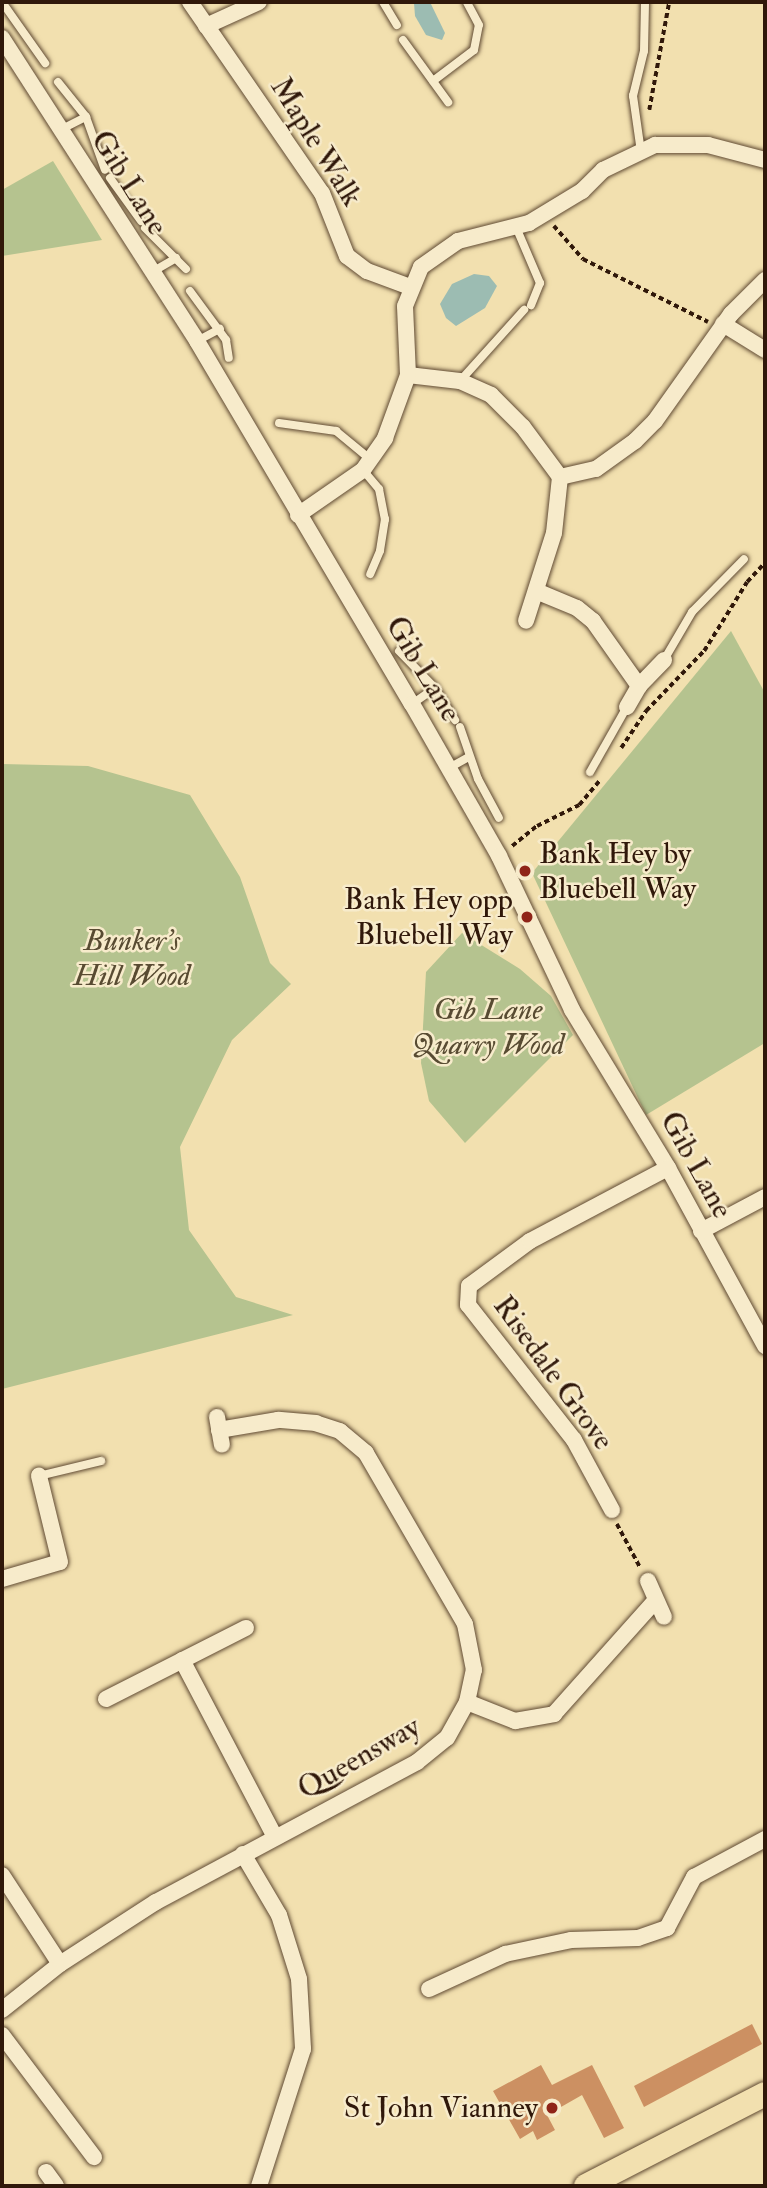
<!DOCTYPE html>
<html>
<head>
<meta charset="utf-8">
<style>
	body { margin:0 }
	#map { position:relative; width:767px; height:2188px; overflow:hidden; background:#f2e0af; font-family:"IM FELL Double Pica",serif }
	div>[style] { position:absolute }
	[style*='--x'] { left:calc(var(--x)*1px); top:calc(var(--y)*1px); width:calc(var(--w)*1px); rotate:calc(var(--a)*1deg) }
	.green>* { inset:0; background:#b5c38f }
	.water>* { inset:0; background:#9cbcb2 }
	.building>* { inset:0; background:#cc9062 }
	.path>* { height:3.5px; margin-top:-1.75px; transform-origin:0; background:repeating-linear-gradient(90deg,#30180a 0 5px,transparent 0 8.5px) }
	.roads { filter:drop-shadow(0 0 2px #604a33) drop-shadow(0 0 2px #604a33) }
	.service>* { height:8px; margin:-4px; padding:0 4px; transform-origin:4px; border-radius:4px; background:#f7ebcb }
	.minor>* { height:16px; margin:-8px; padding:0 8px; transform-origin:8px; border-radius:8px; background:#f7ebcb }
	.primary>* { height:24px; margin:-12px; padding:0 12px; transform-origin:12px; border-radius:12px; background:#f2e0af }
	.dots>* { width:19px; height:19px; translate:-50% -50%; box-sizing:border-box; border:4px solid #f7ebcb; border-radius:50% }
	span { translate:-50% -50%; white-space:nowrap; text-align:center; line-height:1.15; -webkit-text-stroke:5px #f7ebcb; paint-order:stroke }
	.street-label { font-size:30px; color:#30180a }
	.poi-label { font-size:30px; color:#30180a }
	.left { translate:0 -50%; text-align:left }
	.right { translate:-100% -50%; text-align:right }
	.park-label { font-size:30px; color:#584b32; font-style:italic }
	.frame { position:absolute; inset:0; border:4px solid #30180a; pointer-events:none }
</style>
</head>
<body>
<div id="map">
	<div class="green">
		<div style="clip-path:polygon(53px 161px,102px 240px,2px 256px,2px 190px)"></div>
		<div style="clip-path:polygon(731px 631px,765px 693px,765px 1043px,646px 1115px,532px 873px)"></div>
		<div style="clip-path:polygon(2px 764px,88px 766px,190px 795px,240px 877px,270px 963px,291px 984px,232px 1040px,180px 1147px,189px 1230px,236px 1297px,293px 1315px,2px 1389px)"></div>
		<div style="clip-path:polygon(462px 933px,520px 969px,551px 996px,573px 1035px,465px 1143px,429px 1101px,421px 1063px,426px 972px)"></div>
	</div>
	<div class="water">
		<div style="clip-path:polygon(430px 2px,445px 33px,442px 40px,426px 35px,415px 16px,414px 3px)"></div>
		<div style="clip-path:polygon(474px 274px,489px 276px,497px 286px,485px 308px,456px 326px,446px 318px,440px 304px,452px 284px)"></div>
	</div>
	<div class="building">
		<div style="clip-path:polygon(752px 2024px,762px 2044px,644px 2107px,634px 2086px)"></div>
		<div style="clip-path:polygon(541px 2065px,552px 2085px,592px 2065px,624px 2128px,604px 2138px,582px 2095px,547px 2115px,555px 2130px,537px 2140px,533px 2131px,520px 2139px,493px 2091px)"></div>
	</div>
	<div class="path">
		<div style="--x:649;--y:110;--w:110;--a:-79.5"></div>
		<div style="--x:554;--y:226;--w:44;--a:48.7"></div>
		<div style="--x:583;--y:259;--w:140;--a:26.7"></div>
		<div style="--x:621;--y:748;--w:45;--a:-56"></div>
		<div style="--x:646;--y:711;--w:83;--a:-46"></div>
		<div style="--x:704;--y:651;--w:81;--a:-58.1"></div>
		<div style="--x:747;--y:582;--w:26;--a:-47"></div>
		<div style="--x:512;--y:846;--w:32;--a:-39"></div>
		<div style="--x:537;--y:826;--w:47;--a:-26.6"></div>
		<div style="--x:579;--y:805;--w:31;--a:-50"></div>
		<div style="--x:617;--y:1524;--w:49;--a:61.9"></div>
	</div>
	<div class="roads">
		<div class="service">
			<div style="--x:2;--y:2;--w:75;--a:54.8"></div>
			<div style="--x:383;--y:2;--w:27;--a:59"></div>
			<div style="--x:403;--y:40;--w:77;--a:54"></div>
			<div style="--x:433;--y:81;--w:51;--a:-37.1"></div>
			<div style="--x:474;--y:50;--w:25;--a:-79"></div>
			<div style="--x:479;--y:25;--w:26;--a:-118"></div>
			<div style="--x:58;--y:82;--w:45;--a:51.3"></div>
			<div style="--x:86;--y:117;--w:56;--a:70.3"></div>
			<div style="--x:62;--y:129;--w:27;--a:-27"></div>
			<div style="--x:641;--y:152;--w:57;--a:-98.1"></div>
			<div style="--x:633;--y:96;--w:46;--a:-76.3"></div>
			<div style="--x:644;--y:51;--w:49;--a:-88.8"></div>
			<div style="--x:110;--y:178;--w:53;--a:54.2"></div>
			<div style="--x:516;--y:227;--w:61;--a:66.8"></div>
			<div style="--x:540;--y:283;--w:24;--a:112"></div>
			<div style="--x:145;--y:228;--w:58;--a:45"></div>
			<div style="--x:152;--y:272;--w:28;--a:-30"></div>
			<div style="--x:190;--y:291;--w:61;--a:53.7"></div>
			<div style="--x:226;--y:340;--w:18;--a:81"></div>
			<div style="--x:197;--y:341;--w:26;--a:-28"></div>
			<div style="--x:460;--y:381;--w:96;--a:-48"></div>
			<div style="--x:279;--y:423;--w:58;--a:8"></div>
			<div style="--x:336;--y:431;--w:45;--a:39.6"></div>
			<div style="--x:363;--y:470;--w:25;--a:50"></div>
			<div style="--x:379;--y:489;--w:31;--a:79"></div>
			<div style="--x:385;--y:519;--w:32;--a:99"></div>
			<div style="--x:380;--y:551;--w:25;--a:113"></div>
			<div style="--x:399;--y:651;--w:52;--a:45.8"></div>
			<div style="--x:435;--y:688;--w:38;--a:58"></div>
			<div style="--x:664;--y:660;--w:56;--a:-59.7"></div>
			<div style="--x:692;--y:612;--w:74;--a:-45.5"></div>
			<div style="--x:412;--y:704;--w:28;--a:-35"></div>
			<div style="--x:460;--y:727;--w:55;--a:70.9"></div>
			<div style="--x:478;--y:779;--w:44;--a:61.7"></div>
			<div style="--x:449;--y:768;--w:23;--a:-29"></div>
			<div style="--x:590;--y:772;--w:75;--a:-60.4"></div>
			<div style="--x:39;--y:1476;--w:64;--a:-13.6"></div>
		</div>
		<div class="minor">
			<div style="--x:190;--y:2;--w:232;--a:55.4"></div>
			<div style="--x:322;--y:193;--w:68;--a:68.4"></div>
			<div style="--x:347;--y:256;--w:25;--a:37"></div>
			<div style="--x:367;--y:271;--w:46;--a:20.4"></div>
			<div style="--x:206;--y:26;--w:58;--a:-24.4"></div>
			<div style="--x:2;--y:38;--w:360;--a:57.2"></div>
			<div style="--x:197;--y:341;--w:422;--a:59.4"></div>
			<div style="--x:412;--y:704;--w:175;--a:60.2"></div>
			<div style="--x:499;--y:856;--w:170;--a:64.6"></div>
			<div style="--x:572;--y:1010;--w:185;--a:58.7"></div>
			<div style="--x:668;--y:1168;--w:203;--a:61.4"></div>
			<div style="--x:723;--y:324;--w:49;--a:31.8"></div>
			<div style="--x:408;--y:375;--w:52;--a:6.6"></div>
			<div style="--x:460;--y:381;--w:34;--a:24"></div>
			<div style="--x:491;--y:395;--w:45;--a:45"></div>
			<div style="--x:523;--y:427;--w:62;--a:53.5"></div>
			<div style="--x:560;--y:477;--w:56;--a:96.1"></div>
			<div style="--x:554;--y:533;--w:92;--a:107.7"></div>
			<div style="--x:560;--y:477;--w:37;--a:-13"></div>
			<div style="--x:596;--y:469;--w:48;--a:-35.7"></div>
			<div style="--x:635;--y:441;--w:28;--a:-45"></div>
			<div style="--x:655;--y:421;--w:131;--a:-54.6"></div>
			<div style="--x:731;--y:314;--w:48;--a:-45"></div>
			<div style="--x:298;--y:515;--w:79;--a:-34.7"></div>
			<div style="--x:363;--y:470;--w:39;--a:-55"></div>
			<div style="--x:385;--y:438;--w:67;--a:-69.9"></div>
			<div style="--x:408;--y:375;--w:69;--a:-92.5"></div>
			<div style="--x:405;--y:306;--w:42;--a:-67.7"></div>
			<div style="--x:421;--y:267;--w:45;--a:-35.1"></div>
			<div style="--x:458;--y:241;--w:73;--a:-14.2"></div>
			<div style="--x:529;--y:223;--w:62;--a:-31.1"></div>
			<div style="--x:582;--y:191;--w:30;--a:-45"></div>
			<div style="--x:603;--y:170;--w:58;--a:-25.7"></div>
			<div style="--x:655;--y:145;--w:53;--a:0"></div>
			<div style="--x:708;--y:145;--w:59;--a:14.7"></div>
			<div style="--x:536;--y:591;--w:44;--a:22.5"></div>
			<div style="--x:577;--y:608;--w:21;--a:39"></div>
			<div style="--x:593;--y:621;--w:80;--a:54.7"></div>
			<div style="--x:627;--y:707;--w:24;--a:-60"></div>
			<div style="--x:639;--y:686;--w:36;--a:-46"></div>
			<div style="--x:701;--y:1231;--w:72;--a:-28"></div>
			<div style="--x:217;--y:1417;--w:28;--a:80"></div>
			<div style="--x:612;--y:1510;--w:80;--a:-118.5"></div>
			<div style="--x:574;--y:1440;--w:172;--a:-128.1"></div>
			<div style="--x:468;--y:1305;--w:19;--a:-87"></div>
			<div style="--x:469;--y:1286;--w:76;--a:-36.4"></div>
			<div style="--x:530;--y:1241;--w:156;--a:-27.9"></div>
			<div style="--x:2;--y:1579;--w:60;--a:-16.3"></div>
			<div style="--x:60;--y:1562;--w:89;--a:-103.7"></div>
			<div style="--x:648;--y:1581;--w:39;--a:66"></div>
			<div style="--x:182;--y:1660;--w:200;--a:62.3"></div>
			<div style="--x:106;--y:1699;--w:157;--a:-26.9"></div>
			<div style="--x:467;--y:1702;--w:52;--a:21.6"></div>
			<div style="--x:515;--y:1721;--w:40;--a:-10"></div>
			<div style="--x:554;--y:1714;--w:153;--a:-48.2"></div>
			<div style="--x:243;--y:1854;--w:71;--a:59.5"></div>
			<div style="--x:279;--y:1915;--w:67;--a:72.6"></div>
			<div style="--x:299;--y:1979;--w:70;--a:86.7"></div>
			<div style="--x:303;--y:2049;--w:144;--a:107.8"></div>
			<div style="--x:2;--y:1875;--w:106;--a:56.9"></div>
			<div style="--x:429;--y:1989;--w:84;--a:-24.7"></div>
			<div style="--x:505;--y:1954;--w:67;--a:-12"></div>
			<div style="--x:571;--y:1940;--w:67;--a:-1.7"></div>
			<div style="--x:638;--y:1938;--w:31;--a:-19"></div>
			<div style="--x:667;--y:1928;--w:58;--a:-62.1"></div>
			<div style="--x:694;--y:1877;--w:81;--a:-28.2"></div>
			<div style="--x:2;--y:2010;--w:74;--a:-38.4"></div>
			<div style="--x:60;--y:1964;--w:114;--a:-32.9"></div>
			<div style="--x:156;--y:1902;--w:296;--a:-28.2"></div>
			<div style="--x:417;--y:1762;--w:38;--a:-39"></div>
			<div style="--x:447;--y:1738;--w:41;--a:-60.9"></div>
			<div style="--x:467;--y:1702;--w:33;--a:-78"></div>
			<div style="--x:474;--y:1670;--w:47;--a:-101.1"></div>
			<div style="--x:465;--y:1624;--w:198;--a:-120.1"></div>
			<div style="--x:366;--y:1453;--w:34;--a:-140"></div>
			<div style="--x:340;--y:1431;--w:25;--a:-162"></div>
			<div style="--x:316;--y:1423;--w:38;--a:-175"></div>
			<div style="--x:278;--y:1420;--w:60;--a:170.4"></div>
			<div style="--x:2;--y:2035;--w:153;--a:53"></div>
			<div style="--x:46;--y:2172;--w:17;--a:54"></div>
		</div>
		<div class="primary">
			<div style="--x:586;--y:2186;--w:201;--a:-27.2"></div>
		</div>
	</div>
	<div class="dots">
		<div style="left:525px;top:871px;background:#8f2418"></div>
		<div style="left:527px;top:917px;background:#8f2418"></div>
		<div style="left:552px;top:2108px;background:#8f2418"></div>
	</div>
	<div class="street-label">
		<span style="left:316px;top:142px;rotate:58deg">Maple Walk</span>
		<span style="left:129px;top:183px;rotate:58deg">Gib Lane</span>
		<span style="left:423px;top:669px;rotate:59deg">Gib Lane</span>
		<span style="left:696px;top:1165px;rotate:61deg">Gib Lane</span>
		<span style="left:553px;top:1373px;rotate:54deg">Risedale Grove</span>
		<span style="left:359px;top:1758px;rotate:-30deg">Queensway</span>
	</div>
	<div class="poi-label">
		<span class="left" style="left:539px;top:871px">Bank Hey by<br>Bluebell Way</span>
		<span class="right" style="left:513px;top:917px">Bank Hey opp<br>Bluebell Way</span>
		<span class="right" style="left:538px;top:2108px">St John Vianney</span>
	</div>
	<div class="park-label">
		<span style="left:132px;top:958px">Bunker's<br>Hill Wood</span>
		<span style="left:488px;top:1027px">Gib Lane<br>Quarry Wood</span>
	</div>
	<div class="frame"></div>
</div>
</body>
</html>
